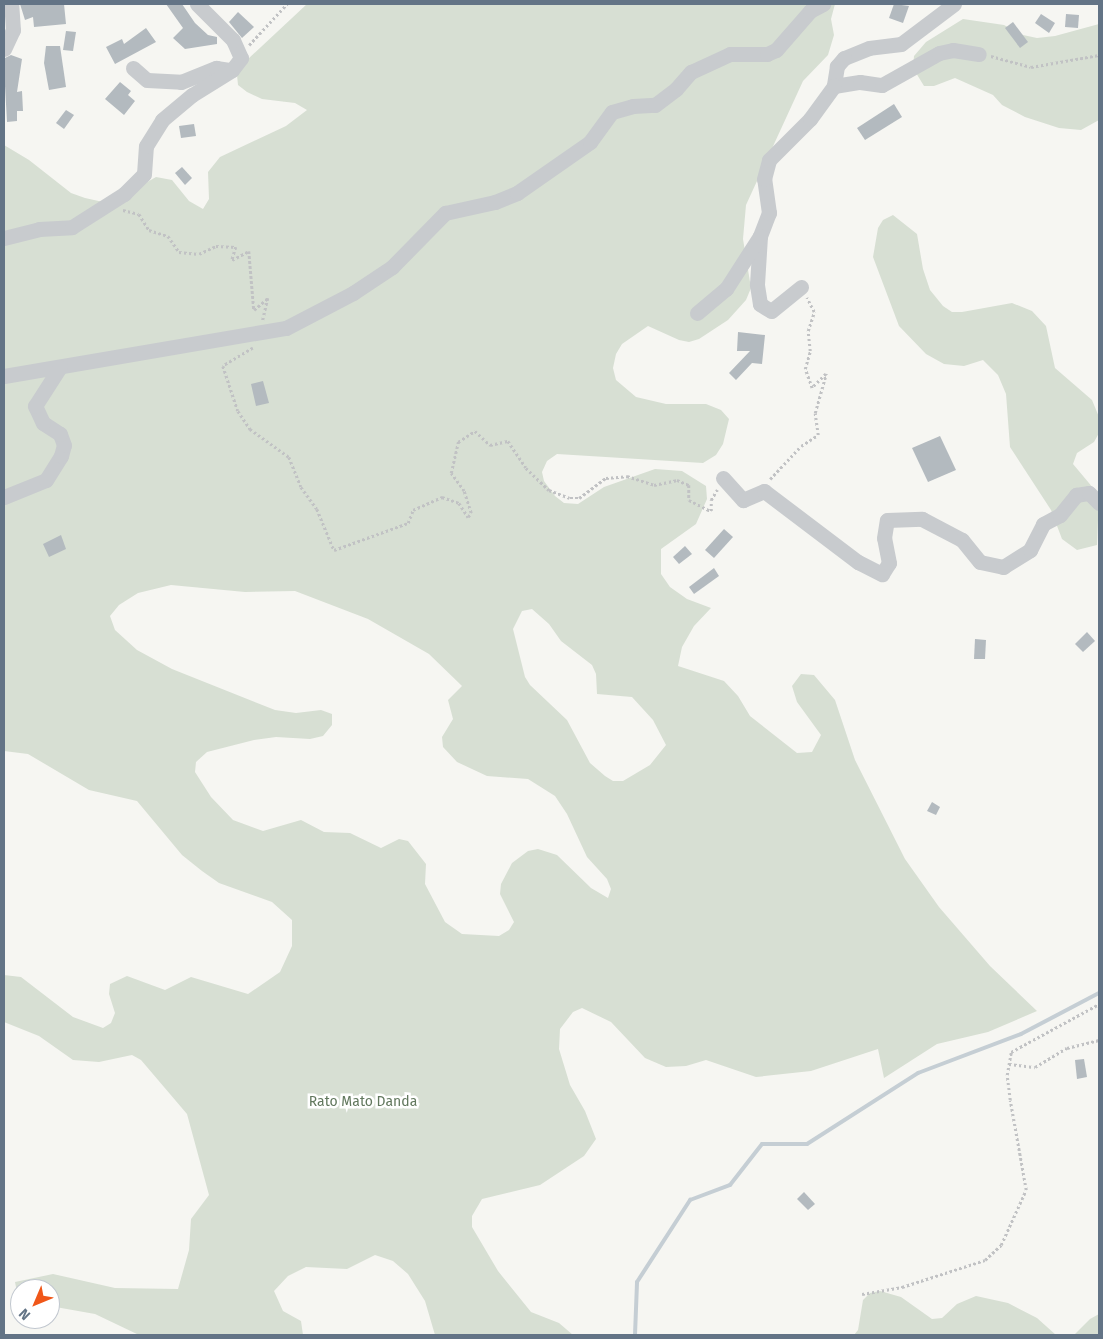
<!DOCTYPE html>
<html>
<head>
<meta charset="utf-8">
<style>
	body { margin:0 }
	#map { position:relative; width:1103px; height:1339px; overflow:hidden; background:#f6f6f2; font-family:"Fira Sans",sans-serif }
	div>[style] { position:absolute }
	[style*='--x'] { left:calc(var(--x)*1px); top:calc(var(--y)*1px); width:calc(var(--w)*1px); rotate:calc(var(--a)*1deg) }
	.green>* { inset:0; background:#d7dfd3 }
	.stream>* { height:4px; margin:-2px; padding:0 2px; transform-origin:2px; border-radius:2px; background:#c5ced4 }
	.building>* { inset:0; background:#b3babf }
	.path>* { height:2.5px; margin-top:-1.25px; transform-origin:0; background:repeating-linear-gradient(90deg,#c1c2c4 0 2.5px,transparent 0 5px) }
	.minor>* { height:15px; margin:-7.5px; padding:0 7.5px; transform-origin:7.5px; border-radius:7.5px; background:#c8cbce }
	span { translate:-50% -50%; white-space:nowrap; text-align:center; line-height:1.15; -webkit-text-stroke:5px #fff; paint-order:stroke }
	.park-label { font-size:14px; color:#62785e }
	.frame { position:absolute; inset:0; border:5px solid #637486; pointer-events:none }
	.north { position:absolute; left:10px; top:1279px; width:50px; height:50px; box-sizing:border-box; background:#fff; border:1px solid #c1c7cf; border-radius:50%; rotate:225deg; font-size:14px; font-weight:700; line-height:20px; text-align:center; color:#637486 }
	.north::after { content:''; display:block; margin:auto; width:18px; height:22px; background:#f05719; clip-path:polygon(50% 0,100% 100%,50% 72%,0 100%) }
</style>
</head>
<body>
<div id="map">
	<div class="green">
		<div style="clip-path:polygon(evenodd,307px 4px,835px 4px,831px 19px,834px 35px,828px 55px,803px 81px,746px 205px,743px 239px,751px 288px,746px 300px,728px 320px,699px 339px,689px 342px,679px 340px,648px 326px,622px 344px,616px 354px,613px 368px,616px 380px,636px 397px,666px 404px,706px 404px,721px 410px,729px 419px,723px 444px,716px 455px,703px 463px,557px 454px,547px 461px,542px 472px,544px 481px,555px 496px,564px 503px,578px 504px,604px 487px,655px 469px,682px 471px,706px 486px,707px 499px,696px 524px,661px 549px,661px 574px,670px 587px,687px 599px,711px 608px,694px 626px,682px 647px,678px 666px,724px 681px,738px 696px,750px 716px,797px 753px,812px 752px,821px 735px,797px 702px,792px 686px,801px 674px,814px 675px,835px 700px,855px 760px,905px 859px,939px 907px,990px 966px,1037px 1011px,988px 1032px,937px 1044px,884px 1078px,878px 1049px,811px 1071px,756px 1077px,706px 1060px,686px 1066px,666px 1067px,645px 1058px,611px 1022px,582px 1008px,573px 1012px,560px 1029px,559px 1049px,570px 1085px,585px 1111px,596px 1139px,584px 1156px,540px 1185px,482px 1199px,472px 1216px,472px 1227px,498px 1271px,531px 1312px,559px 1323px,573px 1335px,435px 1335px,425px 1301px,408px 1274px,393px 1261px,375px 1255px,347px 1269px,306px 1267px,288px 1276px,274px 1291px,283px 1311px,301px 1321px,303px 1335px,139px 1335px,95px 1314px,50px 1306px,50px 1289px,20px 1289px,20px 1294px,17px 1292px,15px 1282px,53px 1274px,115px 1288px,178px 1289px,189px 1250px,191px 1219px,209px 1195px,187px 1114px,141px 1060px,132px 1055px,99px 1062px,73px 1060px,39px 1036px,4px 1022px,4px 975px,21px 977px,73px 1017px,103px 1028px,111px 1023px,115px 1013px,109px 994px,110px 984px,127px 976px,165px 990px,191px 977px,248px 994px,280px 972px,292px 946px,292px 920px,272px 902px,219px 883px,202px 871px,182px 855px,137px 801px,89px 790px,28px 754px,4px 751px,4px 145px,29px 160px,71px 193px,85px 198px,103px 202px,116px 200px,156px 177px,172px 180px,189px 201px,203px 209px,209px 199px,208px 172px,220px 157px,286px 126px,307px 110px,295px 103px,262px 99px,247px 92px,238px 85px,237px 75px,248px 59px,307px 4px,171px 585px,245px 592px,295px 591px,368px 619px,429px 654px,462px 686px,448px 700px,453px 719px,442px 737px,443px 747px,457px 762px,487px 776px,528px 779px,555px 796px,567px 814px,587px 857px,607px 879px,611px 889px,608px 898px,591px 888px,557px 855px,538px 849px,528px 851px,512px 863px,501px 884px,500px 894px,514px 922px,509px 930px,499px 936px,462px 934px,445px 922px,425px 884px,426px 864px,408px 841px,399px 839px,381px 848px,350px 833px,324px 832px,301px 820px,263px 831px,233px 820px,211px 797px,195px 772px,196px 762px,207px 752px,254px 740px,276px 737px,310px 739px,323px 736px,332px 725px,332px 714px,321px 710px,296px 713px,275px 710px,172px 669px,137px 650px,115px 630px,110px 616px,119px 605px,138px 593px,171px 585px,307px 4px,532px 609px,549px 624px,561px 641px,592px 665px,596px 674px,597px 694px,632px 697px,653px 720px,666px 745px,650px 765px,623px 781px,613px 781px,605px 776px,590px 763px,567px 720px,530px 685px,525px 677px,513px 629px,522px 611px,532px 609px)"></div>
		<div style="clip-path:polygon(963px 19px,1004px 25px,1023px 35px,1037px 38px,1055px 36px,1099px 24px,1099px 120px,1081px 130px,1059px 128px,1025px 117px,1002px 105px,993px 95px,955px 78px,934px 86px,924px 86px,913px 68px,914px 56px,926px 42px)"></div>
		<div style="clip-path:polygon(893px 215px,917px 234px,923px 269px,930px 290px,943px 306px,952px 312px,962px 312px,1012px 303px,1032px 311px,1046px 326px,1055px 368px,1092px 400px,1099px 417px,1099px 433px,1094px 442px,1077px 453px,1073px 464px,1099px 495px,1097px 545px,1077px 550px,1062px 539px,1051px 510px,1010px 447px,1006px 394px,998px 375px,983px 360px,964px 366px,944px 364px,926px 354px,899px 326px,873px 257px,878px 228px,883px 220px)"></div>
		<div style="clip-path:polygon(880px 1291px,901px 1297px,932px 1319px,942px 1318px,957px 1304px,976px 1296px,1008px 1303px,1037px 1318px,1056px 1335px,854px 1335px,858px 1330px,863px 1300px,870px 1293px)"></div>
		<div style="clip-path:polygon(1099px 1314px,1099px 1335px,1074px 1335px,1090px 1319px)"></div>
	</div>
	<div class="stream">
		<div style="--x:635;--y:1335;--w:53;--a:-87.8"></div>
		<div style="--x:637;--y:1282;--w:98;--a:-57.1"></div>
		<div style="--x:690;--y:1200;--w:43;--a:-20.6"></div>
		<div style="--x:730;--y:1185;--w:52;--a:-52"></div>
		<div style="--x:762;--y:1144;--w:45;--a:0"></div>
		<div style="--x:807;--y:1144;--w:132;--a:-32.6"></div>
		<div style="--x:918;--y:1073;--w:110;--a:-20.7"></div>
		<div style="--x:1021;--y:1034;--w:88;--a:-27.7"></div>
	</div>
	<div class="building">
		<div style="clip-path:polygon(20px 4px,64px 4px,66px 24px,34px 27px,33px 17px,25px 20px)"></div>
		<div style="clip-path:polygon(166px 4px,182px 4px,195px 23px,208px 35px,217px 37px,217px 44px,185px 49px,173px 38px,183px 28px)"></div>
		<div style="clip-path:polygon(894px 4px,909px 6px,903px 23px,889px 18px)"></div>
		<div style="clip-path:polygon(238px 12px,254px 27px,242px 38px,229px 22px)"></div>
		<div style="clip-path:polygon(1041px 14px,1055px 23px,1049px 33px,1035px 23px)"></div>
		<div style="clip-path:polygon(1066px 14px,1079px 15px,1078px 28px,1065px 27px)"></div>
		<div style="clip-path:polygon(1013px 22px,1028px 42px,1020px 48px,1005px 28px)"></div>
		<div style="clip-path:polygon(146px 28px,156px 42px,115px 64px,106px 47px,122px 39px,124px 44px)"></div>
		<div style="clip-path:polygon(66px 31px,76px 32px,73px 51px,63px 50px)"></div>
		<div style="clip-path:polygon(46px 46px,60px 46px,66px 87px,49px 90px,44px 63px)"></div>
		<div style="clip-path:polygon(11px 55px,22px 59px,17px 92px,22px 91px,23px 111px,17px 111px,17px 121px,7px 122px,4px 68px,5px 58px)"></div>
		<div style="clip-path:polygon(120px 82px,131px 91px,128px 95px,135px 101px,124px 115px,105px 99px)"></div>
		<div style="clip-path:polygon(894px 104px,902px 117px,865px 140px,857px 128px)"></div>
		<div style="clip-path:polygon(66px 110px,74px 115px,64px 129px,56px 123px)"></div>
		<div style="clip-path:polygon(194px 124px,196px 136px,181px 138px,179px 126px)"></div>
		<div style="clip-path:polygon(182px 167px,192px 178px,185px 185px,175px 173px)"></div>
		<div style="clip-path:polygon(738px 332px,765px 335px,762px 364px,752px 363px,736px 380px,729px 373px,750px 351px,737px 351px)"></div>
		<div style="clip-path:polygon(263px 381px,269px 403px,256px 406px,251px 384px)"></div>
		<div style="clip-path:polygon(940px 436px,956px 470px,928px 482px,912px 448px)"></div>
		<div style="clip-path:polygon(724px 529px,733px 537px,714px 558px,705px 550px)"></div>
		<div style="clip-path:polygon(61px 535px,66px 549px,49px 557px,43px 544px)"></div>
		<div style="clip-path:polygon(685px 546px,692px 554px,679px 564px,673px 557px)"></div>
		<div style="clip-path:polygon(714px 568px,719px 576px,694px 594px,689px 587px)"></div>
		<div style="clip-path:polygon(1087px 632px,1095px 641px,1083px 652px,1075px 644px)"></div>
		<div style="clip-path:polygon(975px 639px,986px 640px,985px 659px,974px 659px)"></div>
		<div style="clip-path:polygon(932px 802px,940px 807px,936px 815px,927px 811px)"></div>
		<div style="clip-path:polygon(1084px 1059px,1087px 1077px,1077px 1079px,1075px 1060px)"></div>
		<div style="clip-path:polygon(804px 1192px,815px 1204px,808px 1210px,797px 1199px)"></div>
	</div>
	<div class="path">
		<div style="--x:249;--y:45;--w:56;--a:-47.2"></div>
		<div style="--x:991;--y:56;--w:41;--a:15.4"></div>
		<div style="--x:1031;--y:67;--w:69;--a:-10"></div>
		<div style="--x:123;--y:210;--w:16;--a:14"></div>
		<div style="--x:139;--y:214;--w:19;--a:58"></div>
		<div style="--x:149;--y:230;--w:20;--a:18"></div>
		<div style="--x:168;--y:236;--w:19;--a:55"></div>
		<div style="--x:179;--y:252;--w:20;--a:6"></div>
		<div style="--x:199;--y:254;--w:19;--a:-25"></div>
		<div style="--x:216;--y:246;--w:20;--a:3"></div>
		<div style="--x:236;--y:247;--w:14;--a:107"></div>
		<div style="--x:232;--y:260;--w:19;--a:-28"></div>
		<div style="--x:249;--y:251;--w:59;--a:85.2"></div>
		<div style="--x:254;--y:310;--w:18;--a:-41"></div>
		<div style="--x:268;--y:298;--w:23;--a:103"></div>
		<div style="--x:253;--y:348;--w:35;--a:149"></div>
		<div style="--x:223;--y:366;--w:47;--a:71.6"></div>
		<div style="--x:238;--y:411;--w:22;--a:56"></div>
		<div style="--x:250;--y:429;--w:48;--a:35.7"></div>
		<div style="--x:289;--y:457;--w:32;--a:68"></div>
		<div style="--x:301;--y:487;--w:27;--a:54"></div>
		<div style="--x:317;--y:509;--w:44;--a:67.5"></div>
		<div style="--x:334;--y:550;--w:79;--a:-20"></div>
		<div style="--x:408;--y:523;--w:14;--a:-69"></div>
		<div style="--x:413;--y:510;--w:32;--a:-24"></div>
		<div style="--x:442;--y:497;--w:18;--a:19"></div>
		<div style="--x:459;--y:503;--w:17;--a:57"></div>
		<div style="--x:468;--y:517;--w:5;--a:-53"></div>
		<div style="--x:471;--y:513;--w:23;--a:-108"></div>
		<div style="--x:464;--y:491;--w:22;--a:-126"></div>
		<div style="--x:451;--y:473;--w:32;--a:-77"></div>
		<div style="--x:458;--y:442;--w:20;--a:-33"></div>
		<div style="--x:475;--y:431;--w:21;--a:43"></div>
		<div style="--x:490;--y:445;--w:18;--a:-13"></div>
		<div style="--x:508;--y:441;--w:32;--a:56"></div>
		<div style="--x:526;--y:468;--w:32;--a:44"></div>
		<div style="--x:549;--y:490;--w:22;--a:21"></div>
		<div style="--x:570;--y:498;--w:9;--a:0"></div>
		<div style="--x:579;--y:498;--w:34;--a:-37"></div>
		<div style="--x:606;--y:478;--w:21;--a:-5"></div>
		<div style="--x:627;--y:476;--w:28;--a:18"></div>
		<div style="--x:654;--y:485;--w:24;--a:-12"></div>
		<div style="--x:677;--y:480;--w:13;--a:23"></div>
		<div style="--x:689;--y:485;--w:15;--a:90"></div>
		<div style="--x:689;--y:500;--w:25;--a:27"></div>
		<div style="--x:711;--y:511;--w:11;--a:-90"></div>
		<div style="--x:711;--y:500;--w:12;--a:-59"></div>
		<div style="--x:770;--y:479;--w:45;--a:-46.8"></div>
		<div style="--x:801;--y:446;--w:20;--a:-33"></div>
		<div style="--x:818;--y:435;--w:22;--a:-98"></div>
		<div style="--x:815;--y:413;--w:41;--a:-74.2"></div>
		<div style="--x:826;--y:374;--w:20;--a:135"></div>
		<div style="--x:812;--y:388;--w:20;--a:-110"></div>
		<div style="--x:805;--y:369;--w:19;--a:-74"></div>
		<div style="--x:810;--y:351;--w:20;--a:-96"></div>
		<div style="--x:808;--y:331;--w:20;--a:-72"></div>
		<div style="--x:814;--y:312;--w:16;--a:-117"></div>
		<div style="--x:1009;--y:1064;--w:26;--a:7"></div>
		<div style="--x:1035;--y:1067;--w:37;--a:-31"></div>
		<div style="--x:1067;--y:1048;--w:33;--a:-14"></div>
		<div style="--x:862;--y:1294;--w:41;--a:-9.9"></div>
		<div style="--x:902;--y:1287;--w:87;--a:-18"></div>
		<div style="--x:985;--y:1260;--w:22;--a:-43"></div>
		<div style="--x:1001;--y:1245;--w:60;--a:-65.6"></div>
		<div style="--x:1026;--y:1190;--w:91;--a:-100.1"></div>
		<div style="--x:1010;--y:1100;--w:25;--a:-97"></div>
		<div style="--x:1007;--y:1075;--w:23;--a:-80"></div>
		<div style="--x:1011;--y:1052;--w:100;--a:-28.6"></div>
	</div>
	<div class="minor">
		<div style="--x:954;--y:4;--w:66;--a:143"></div>
		<div style="--x:901;--y:44;--w:32;--a:173"></div>
		<div style="--x:869;--y:48;--w:27;--a:158"></div>
		<div style="--x:844;--y:58;--w:11;--a:131"></div>
		<div style="--x:837;--y:66;--w:20;--a:99"></div>
		<div style="--x:834;--y:86;--w:26;--a:-9"></div>
		<div style="--x:860;--y:82;--w:22;--a:8"></div>
		<div style="--x:882;--y:85;--w:65;--a:-29.3"></div>
		<div style="--x:939;--y:53;--w:14;--a:-12"></div>
		<div style="--x:953;--y:50;--w:26;--a:9"></div>
		<div style="--x:4;--y:49;--w:21;--a:-65"></div>
		<div style="--x:13;--y:30;--w:26;--a:-94"></div>
		<div style="--x:133;--y:68;--w:18;--a:41"></div>
		<div style="--x:147;--y:80;--w:34;--a:3"></div>
		<div style="--x:181;--y:82;--w:38;--a:-22"></div>
		<div style="--x:216;--y:68;--w:15;--a:8"></div>
		<div style="--x:4;--y:238;--w:36;--a:-14"></div>
		<div style="--x:39;--y:229;--w:33;--a:-3"></div>
		<div style="--x:72;--y:227;--w:62;--a:-32.4"></div>
		<div style="--x:124;--y:194;--w:28;--a:-45"></div>
		<div style="--x:144;--y:174;--w:28;--a:-86"></div>
		<div style="--x:146;--y:146;--w:31;--a:-58"></div>
		<div style="--x:162;--y:120;--w:39;--a:-40"></div>
		<div style="--x:192;--y:95;--w:47;--a:-32"></div>
		<div style="--x:232;--y:70;--w:15;--a:-53"></div>
		<div style="--x:241;--y:58;--w:20;--a:-114"></div>
		<div style="--x:233;--y:40;--w:51;--a:-135"></div>
		<div style="--x:801;--y:287;--w:38;--a:141"></div>
		<div style="--x:771;--y:311;--w:13;--a:-148"></div>
		<div style="--x:760;--y:304;--w:20;--a:-99"></div>
		<div style="--x:757;--y:284;--w:48;--a:-86.4"></div>
		<div style="--x:760;--y:236;--w:25;--a:-69"></div>
		<div style="--x:769;--y:213;--w:34;--a:-98"></div>
		<div style="--x:764;--y:179;--w:20;--a:-75"></div>
		<div style="--x:769;--y:160;--w:58;--a:-45"></div>
		<div style="--x:810;--y:119;--w:41;--a:-54"></div>
		<div style="--x:697;--y:313;--w:38;--a:-40"></div>
		<div style="--x:726;--y:289;--w:63;--a:-57.3"></div>
		<div style="--x:4;--y:376;--w:286;--a:-9.7"></div>
		<div style="--x:286;--y:328;--w:76;--a:-27.6"></div>
		<div style="--x:353;--y:293;--w:47;--a:-33.7"></div>
		<div style="--x:392;--y:267;--w:76;--a:-45.5"></div>
		<div style="--x:445;--y:213;--w:51;--a:-12.4"></div>
		<div style="--x:495;--y:202;--w:24;--a:-22"></div>
		<div style="--x:517;--y:193;--w:89;--a:-34.9"></div>
		<div style="--x:590;--y:142;--w:37;--a:-54"></div>
		<div style="--x:612;--y:112;--w:22;--a:-16"></div>
		<div style="--x:633;--y:106;--w:22;--a:-3"></div>
		<div style="--x:655;--y:105;--w:26;--a:-37"></div>
		<div style="--x:676;--y:89;--w:23;--a:-49"></div>
		<div style="--x:691;--y:72;--w:43;--a:-24.8"></div>
		<div style="--x:730;--y:54;--w:37;--a:0"></div>
		<div style="--x:767;--y:54;--w:10;--a:-24"></div>
		<div style="--x:776;--y:50;--w:52;--a:-48.9"></div>
		<div style="--x:810;--y:11;--w:15;--a:-28"></div>
		<div style="--x:723;--y:478;--w:30;--a:48"></div>
		<div style="--x:743;--y:500;--w:23;--a:-23"></div>
		<div style="--x:764;--y:491;--w:118;--a:37.1"></div>
		<div style="--x:858;--y:562;--w:27;--a:27"></div>
		<div style="--x:882;--y:574;--w:13;--a:-58"></div>
		<div style="--x:889;--y:563;--w:25;--a:-101"></div>
		<div style="--x:884;--y:538;--w:18;--a:-81"></div>
		<div style="--x:887;--y:520;--w:35;--a:-2"></div>
		<div style="--x:922;--y:519;--w:45;--a:27.7"></div>
		<div style="--x:962;--y:540;--w:28;--a:51"></div>
		<div style="--x:980;--y:562;--w:24;--a:12"></div>
		<div style="--x:1003;--y:567;--w:32;--a:-32"></div>
		<div style="--x:1030;--y:550;--w:29;--a:-63"></div>
		<div style="--x:1043;--y:524;--w:19;--a:-28"></div>
		<div style="--x:1060;--y:515;--w:26;--a:-51"></div>
		<div style="--x:1076;--y:495;--w:13;--a:-9"></div>
		<div style="--x:1089;--y:493;--w:14;--a:45"></div>
		<div style="--x:4;--y:497;--w:45;--a:-22"></div>
		<div style="--x:46;--y:480;--w:28;--a:-58"></div>
		<div style="--x:61;--y:456;--w:11;--a:-75"></div>
		<div style="--x:64;--y:445;--w:12;--a:-110"></div>
		<div style="--x:60;--y:434;--w:20;--a:-147"></div>
		<div style="--x:43;--y:423;--w:19;--a:-115"></div>
		<div style="--x:35;--y:406;--w:46;--a:-57.3"></div>
	</div>
	<div class="park-label">
		<span style="left:363px;top:1102px">Rato Mato Danda</span>
	</div>
	<div class="frame"></div>
	<div class="north">N</div>
</div>
</body>
</html>
